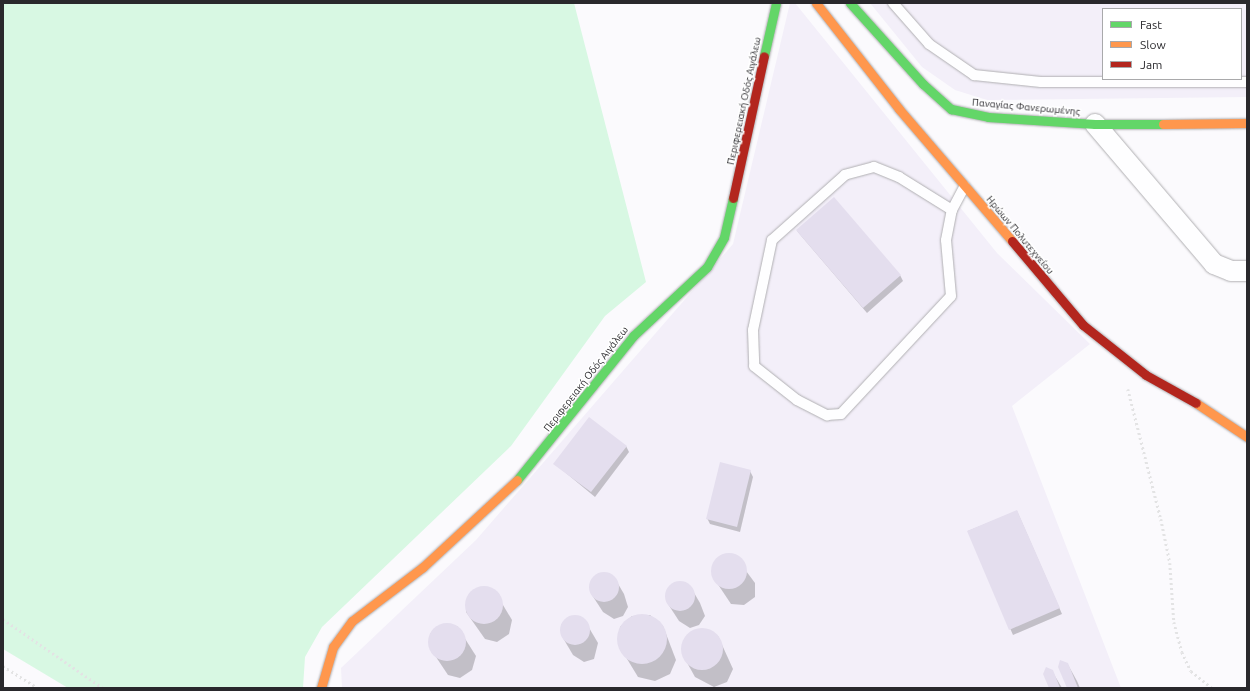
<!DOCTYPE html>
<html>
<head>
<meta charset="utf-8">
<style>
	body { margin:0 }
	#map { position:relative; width:1250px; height:691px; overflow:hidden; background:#fbfafd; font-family:Ubuntu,sans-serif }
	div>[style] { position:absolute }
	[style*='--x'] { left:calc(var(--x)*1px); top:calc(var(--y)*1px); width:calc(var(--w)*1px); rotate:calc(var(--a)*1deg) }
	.built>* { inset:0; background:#f3eff9 }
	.green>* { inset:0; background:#d8f8e3 }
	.shadow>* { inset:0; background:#0003 }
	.building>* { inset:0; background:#e4deee }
	.round { border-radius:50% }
	.path>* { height:2.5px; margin-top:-1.25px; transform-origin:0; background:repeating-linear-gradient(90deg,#e3e3e4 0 2px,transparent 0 5px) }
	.roads { filter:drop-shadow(0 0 1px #b0afb2) drop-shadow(0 0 1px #b0afb2) }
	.lane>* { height:10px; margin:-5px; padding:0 5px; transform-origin:5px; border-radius:5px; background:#fefeff }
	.street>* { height:20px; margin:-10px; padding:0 10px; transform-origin:10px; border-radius:10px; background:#fefeff }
	.fast>* { height:9px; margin:-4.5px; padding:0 4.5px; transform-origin:4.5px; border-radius:4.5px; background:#63d668 }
	.slow>* { height:9px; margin:-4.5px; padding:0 4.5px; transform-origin:4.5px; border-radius:4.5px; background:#ff974d }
	.jam>* { height:9px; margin:-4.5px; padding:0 4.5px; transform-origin:4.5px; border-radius:4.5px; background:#b3261e }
	span { translate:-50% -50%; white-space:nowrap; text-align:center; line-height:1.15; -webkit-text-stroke:3px #fff; paint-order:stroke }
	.street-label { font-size:10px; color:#29282c }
	.frame { position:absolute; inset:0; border:4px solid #29282c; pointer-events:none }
	.legend { position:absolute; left:1102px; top:8px; width:140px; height:72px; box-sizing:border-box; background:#fff; border:1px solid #a9a9ab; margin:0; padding:5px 7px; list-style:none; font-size:12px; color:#29282c }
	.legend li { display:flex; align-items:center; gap:8px; height:20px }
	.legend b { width:20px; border:1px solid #a9a9ab }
</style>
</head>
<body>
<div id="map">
	<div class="built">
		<div style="clip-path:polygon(790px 3px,795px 3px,997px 253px,1090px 344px,1012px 406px,1121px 688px,342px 688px,341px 668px,476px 540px,733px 244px)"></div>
		<div style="clip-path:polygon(evenodd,870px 3px,1247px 3px,1247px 97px,987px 100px,955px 90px,922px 67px,870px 3px,1103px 9px,1241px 9px,1241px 79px,1103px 79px,1103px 9px)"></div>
	</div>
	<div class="green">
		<div style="clip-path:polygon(3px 3px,574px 3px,646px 282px,605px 316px,511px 446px,322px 627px,305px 657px,303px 688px,68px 688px,3px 649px)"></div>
	</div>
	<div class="shadow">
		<div style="clip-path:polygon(797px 231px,900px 275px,903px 281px,867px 313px)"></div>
		<div style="clip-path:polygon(626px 446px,629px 452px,595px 497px,555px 464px)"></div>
		<div style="clip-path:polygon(750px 471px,753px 477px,740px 532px,710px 524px,707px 518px)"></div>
		<div style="clip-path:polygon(1017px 511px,1062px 614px,1013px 635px,968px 531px)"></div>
		<div style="clip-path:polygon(721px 556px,735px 556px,755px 583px,755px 597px,744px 605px,731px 604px,713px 577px,713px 565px)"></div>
		<div style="clip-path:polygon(601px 573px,614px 577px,624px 594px,628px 607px,623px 616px,614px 619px,603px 612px,592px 595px,591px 582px)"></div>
		<div style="clip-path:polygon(677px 582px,690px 586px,700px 603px,705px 616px,699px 625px,690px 628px,679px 621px,668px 604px,667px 591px)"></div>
		<div style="clip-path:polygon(479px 588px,494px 590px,512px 620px,509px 634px,497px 642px,485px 639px,466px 612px,467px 598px)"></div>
		<div style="clip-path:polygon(650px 615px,663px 626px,676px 660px,670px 674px,655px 681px,638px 677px,618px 644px,620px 627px,632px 616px)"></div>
		<div style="clip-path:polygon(571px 616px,578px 616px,588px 626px,598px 643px,594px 659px,584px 662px,573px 655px,563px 638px,561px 625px)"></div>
		<div style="clip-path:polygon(442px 624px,457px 626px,476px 656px,472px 670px,460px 678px,448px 675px,430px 648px,430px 634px)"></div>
		<div style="clip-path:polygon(702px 629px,718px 636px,733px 669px,727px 682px,714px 687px,695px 677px,685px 659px,683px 644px,693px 631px)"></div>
		<div style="clip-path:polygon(1067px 663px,1077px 681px,1080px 688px,1068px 688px)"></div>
		<div style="clip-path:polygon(1052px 671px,1062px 688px,1050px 688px)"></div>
	</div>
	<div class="building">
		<div style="clip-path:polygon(834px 197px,901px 275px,863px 308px,796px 230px)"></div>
		<div style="clip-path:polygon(589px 417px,627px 446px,591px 492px,553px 464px)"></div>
		<div style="clip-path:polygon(720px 462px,751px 470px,737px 527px,706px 519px)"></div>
		<div style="clip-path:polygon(1017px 510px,1060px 608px,1009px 630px,967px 531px)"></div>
		<div class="round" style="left:711px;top:553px;width:36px;height:36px"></div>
		<div class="round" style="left:589px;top:572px;width:30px;height:30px"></div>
		<div class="round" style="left:665px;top:581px;width:30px;height:30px"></div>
		<div class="round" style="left:465px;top:586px;width:38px;height:38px"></div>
		<div class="round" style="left:617px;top:614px;width:50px;height:50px"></div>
		<div class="round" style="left:560px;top:615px;width:30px;height:30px"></div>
		<div class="round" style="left:428px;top:623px;width:38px;height:38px"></div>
		<div class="round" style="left:681px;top:628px;width:42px;height:42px"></div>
		<div style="clip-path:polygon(1060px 660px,1068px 663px,1078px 688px,1067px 688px,1058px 667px)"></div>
		<div style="clip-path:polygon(1046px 667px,1053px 670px,1060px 688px,1049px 688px,1043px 674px)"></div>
	</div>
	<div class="path">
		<div style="--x:1128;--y:389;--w:134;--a:75.8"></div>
		<div style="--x:1161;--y:519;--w:45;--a:78.4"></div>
		<div style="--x:1170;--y:563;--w:59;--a:86.1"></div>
		<div style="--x:1174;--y:622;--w:31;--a:75"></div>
		<div style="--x:1182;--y:652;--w:21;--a:65"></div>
		<div style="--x:1191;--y:671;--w:27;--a:39"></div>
		<div style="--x:3;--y:619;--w:121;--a:34.6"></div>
		<div style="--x:3;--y:666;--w:41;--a:32.2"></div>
	</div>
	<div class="roads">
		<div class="lane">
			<div style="--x:893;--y:3;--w:55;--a:48.7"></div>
			<div style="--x:929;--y:44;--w:55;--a:34.6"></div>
			<div style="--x:974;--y:75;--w:67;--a:6"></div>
			<div style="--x:1041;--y:82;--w:206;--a:0"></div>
			<div style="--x:952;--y:210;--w:62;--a:-148.1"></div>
			<div style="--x:899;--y:177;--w:27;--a:-158"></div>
			<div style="--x:874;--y:167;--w:30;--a:165"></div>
			<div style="--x:845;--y:175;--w:98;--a:138.3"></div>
			<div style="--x:772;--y:240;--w:92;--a:101.9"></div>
			<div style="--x:753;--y:330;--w:36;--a:88"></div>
			<div style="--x:754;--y:366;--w:55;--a:38.3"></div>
			<div style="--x:797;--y:400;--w:34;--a:27"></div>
			<div style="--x:827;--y:415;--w:14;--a:-4"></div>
			<div style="--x:841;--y:414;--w:161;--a:-47"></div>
			<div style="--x:951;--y:296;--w:56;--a:-95.1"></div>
			<div style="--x:946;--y:240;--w:31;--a:-79"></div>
			<div style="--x:952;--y:210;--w:27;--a:-62"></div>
		</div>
		<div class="street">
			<div style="--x:1095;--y:124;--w:184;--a:49.6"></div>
			<div style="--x:1214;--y:264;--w:18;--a:22"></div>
			<div style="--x:1231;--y:271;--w:16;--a:0"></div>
		</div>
		<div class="fast">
			<div style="--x:850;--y:3;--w:109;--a:48"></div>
			<div style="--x:923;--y:84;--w:38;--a:42"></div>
			<div style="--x:951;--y:109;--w:38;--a:12"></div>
			<div style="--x:988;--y:117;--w:107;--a:3.7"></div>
			<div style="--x:1095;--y:124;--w:68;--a:0"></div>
			<div style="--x:764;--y:56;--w:54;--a:-77.2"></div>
			<div style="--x:517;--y:480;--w:185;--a:-51.1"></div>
			<div style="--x:633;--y:336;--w:101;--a:-43"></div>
			<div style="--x:707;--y:267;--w:34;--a:-60"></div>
			<div style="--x:724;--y:237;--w:40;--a:-77"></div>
		</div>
		<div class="slow">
			<div style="--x:816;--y:3;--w:135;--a:51.9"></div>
			<div style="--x:899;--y:109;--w:174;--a:49.4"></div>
			<div style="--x:1163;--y:124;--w:84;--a:-0.7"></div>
			<div style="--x:1196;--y:403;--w:61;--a:33.7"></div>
			<div style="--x:321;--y:688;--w:43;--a:-73.7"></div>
			<div style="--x:333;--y:647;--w:32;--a:-54"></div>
			<div style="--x:352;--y:621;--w:89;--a:-37.3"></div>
			<div style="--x:423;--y:567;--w:128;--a:-42.8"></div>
		</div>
		<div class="jam">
			<div style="--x:733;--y:198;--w:145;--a:-77.7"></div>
			<div style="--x:1012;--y:241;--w:110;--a:49.8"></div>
			<div style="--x:1083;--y:325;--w:80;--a:38.4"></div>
			<div style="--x:1146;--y:375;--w:57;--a:29.2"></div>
		</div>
	</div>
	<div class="street-label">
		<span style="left:744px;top:101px;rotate:-78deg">Περιφερειακή Οδός Αιγάλεω</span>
		<span style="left:1026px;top:107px;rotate:5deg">Παναγίας Φανερωμένης</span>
		<span style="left:1020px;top:235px;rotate:50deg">Ηρώων Πολυτεχνείου</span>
		<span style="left:586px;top:379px;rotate:-52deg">Περιφερειακή Οδός Αιγάλεω</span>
	</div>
	<div class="frame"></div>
	<ul class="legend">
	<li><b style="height:5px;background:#63d668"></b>Fast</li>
	<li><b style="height:5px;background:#ff974d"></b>Slow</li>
	<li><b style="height:5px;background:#b3261e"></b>Jam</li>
	</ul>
</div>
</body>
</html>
